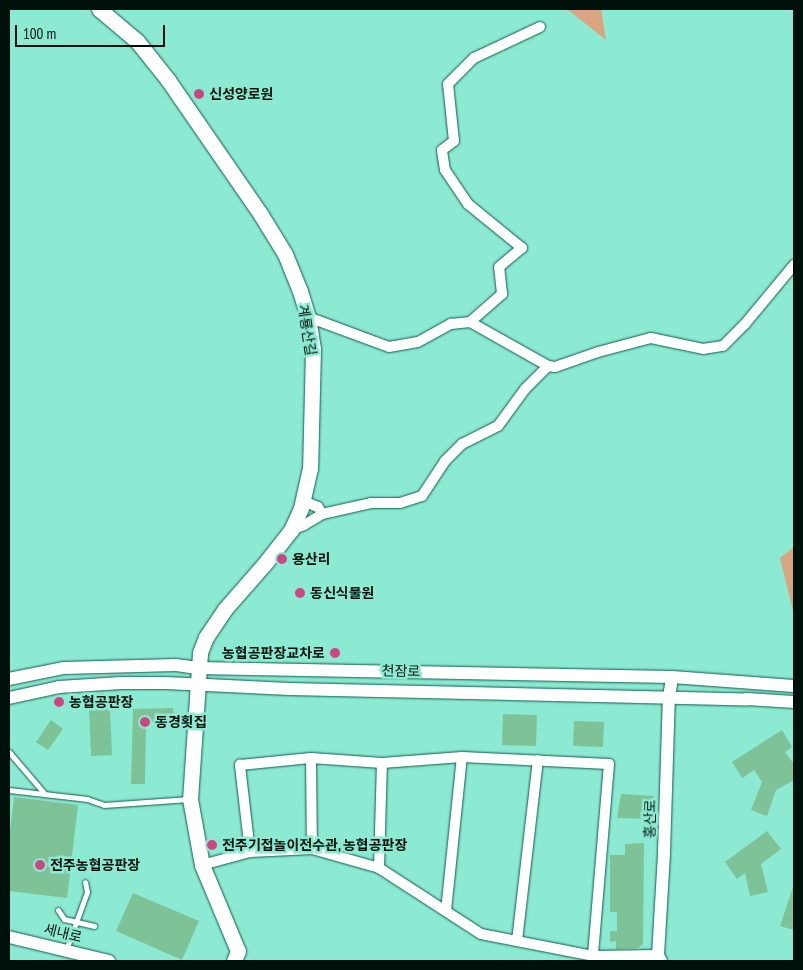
<!DOCTYPE html>
<html>
<head>
<meta charset="utf-8">
<style>
	body { margin:0 }
	#map { position:relative; width:803px; height:970px; overflow:hidden; background:#8dead2; font-family:"PT Sans Narrow","Noto Sans KR",sans-serif }
	div>[style] { position:absolute }
	[style*='--x'] { left:calc(var(--x)*1px); top:calc(var(--y)*1px); width:calc(var(--w)*1px); rotate:calc(var(--a)*1deg) }
	.green>* { inset:0; background:#d9a480 }
	.building>* { inset:0; background:#7dc397 }
	.roads { filter:drop-shadow(0 0 1px #0d5d4e) drop-shadow(0 0 1px #0d5d4e) }
	.service>* { height:5px; margin:-2.5px; padding:0 2.5px; transform-origin:2.5px; border-radius:2.5px; background:#fff }
	.minor>* { height:10px; margin:-5px; padding:0 5px; transform-origin:5px; border-radius:5px; background:#fff }
	.tertiary>* { height:12px; margin:-6px; padding:0 6px; transform-origin:6px; border-radius:6px; background:#fff }
	.secondary>* { height:15px; margin:-7.5px; padding:0 7.5px; transform-origin:7.5px; border-radius:7.5px; background:#fff }
	.dots>* { width:14px; height:14px; translate:-50% -50%; box-sizing:border-box; border:2px solid #8dead2; border-radius:50% }
	span { translate:-50% -50%; white-space:nowrap; text-align:center; line-height:1.15; -webkit-text-stroke:5px #8dead2; paint-order:stroke }
	.poi-label { font-size:14px; color:#00110c; font-weight:700 }
	.left { translate:0 -50%; text-align:left }
	.right { translate:-100% -50%; text-align:right }
	.street-label { font-size:14px; color:#00110c }
	.frame { position:absolute; inset:0; border:10px solid #00110c; pointer-events:none }
	.scale { position:absolute; left:15px; top:25px; width:150px; height:22px; box-sizing:border-box; border:2px solid #00110c; border-top:0; padding-left:6px; font-size:15px; line-height:18px; white-space:nowrap; color:#00110c; -webkit-text-stroke:4px #8dead2; paint-order:stroke }
</style>
</head>
<body>
<div id="map">
	<div class="green">
		<div style="clip-path:polygon(567px 9px,601px 9px,606px 40px)"></div>
		<div style="clip-path:polygon(794px 547px,794px 615px,780px 558px)"></div>
	</div>
	<div class="building">
		<div style="clip-path:polygon(110px 708px,112px 755px,91px 756px,89px 709px)"></div>
		<div style="clip-path:polygon(173px 708px,174px 721px,146px 722px,145px 784px,131px 784px,133px 709px)"></div>
		<div style="clip-path:polygon(503px 714px,537px 715px,536px 746px,502px 745px)"></div>
		<div style="clip-path:polygon(51px 720px,63px 729px,48px 750px,36px 742px)"></div>
		<div style="clip-path:polygon(574px 721px,604px 722px,603px 747px,573px 746px)"></div>
		<div style="clip-path:polygon(782px 730px,792px 747px,785px 752px,794px 764px,794px 780px,776px 790px,767px 816px,751px 810px,762px 782px,754px 770px,742px 778px,732px 762px)"></div>
		<div style="clip-path:polygon(621px 794px,654px 796px,653px 819px,617px 818px)"></div>
		<div style="clip-path:polygon(14px 797px,78px 805px,67px 898px,9px 891px,9px 839px)"></div>
		<div style="clip-path:polygon(767px 831px,781px 849px,761px 864px,768px 892px,750px 896px,745px 873px,737px 879px,725px 862px)"></div>
		<div style="clip-path:polygon(644px 843px,643px 944px,638px 948px,616px 949px,616px 941px,610px 942px,610px 931px,617px 931px,617px 912px,610px 912px,610px 855px,625px 855px,625px 844px)"></div>
		<div style="clip-path:polygon(793px 887px,794px 888px,794px 930px,780px 926px)"></div>
		<div style="clip-path:polygon(133px 893px,199px 921px,182px 960px,116px 931px)"></div>
	</div>
	<div class="roads">
		<div class="service">
			<div style="--x:9;--y:752;--w:55;--a:49.4"></div>
			<div style="--x:9;--y:790;--w:79;--a:6.6"></div>
			<div style="--x:87;--y:799;--w:18;--a:19"></div>
			<div style="--x:104;--y:805;--w:85;--a:-4"></div>
			<div style="--x:58;--y:910;--w:11;--a:56"></div>
			<div style="--x:64;--y:919;--w:31;--a:13"></div>
			<div style="--x:66;--y:950;--w:62;--a:-70.1"></div>
			<div style="--x:87;--y:892;--w:10;--a:-101"></div>
		</div>
		<div class="minor">
			<div style="--x:308;--y:317;--w:86;--a:20.3"></div>
			<div style="--x:389;--y:347;--w:29;--a:-10"></div>
			<div style="--x:418;--y:342;--w:38;--a:-29"></div>
			<div style="--x:451;--y:324;--w:19;--a:-6"></div>
			<div style="--x:470;--y:322;--w:90;--a:29.4"></div>
			<div style="--x:548;--y:366;--w:7;--a:8"></div>
			<div style="--x:555;--y:367;--w:46;--a:-19.2"></div>
			<div style="--x:598;--y:352;--w:55;--a:-14.8"></div>
			<div style="--x:651;--y:338;--w:53;--a:11.9"></div>
			<div style="--x:703;--y:349;--w:20;--a:-9"></div>
			<div style="--x:723;--y:346;--w:31;--a:-45"></div>
			<div style="--x:745;--y:324;--w:77;--a:-50.3"></div>
			<div style="--x:470;--y:322;--w:43;--a:-41.2"></div>
			<div style="--x:502;--y:294;--w:27;--a:-96"></div>
			<div style="--x:499;--y:267;--w:30;--a:-40"></div>
			<div style="--x:522;--y:248;--w:70;--a:-140.8"></div>
			<div style="--x:468;--y:204;--w:41;--a:-124.1"></div>
			<div style="--x:445;--y:170;--w:20;--a:-99"></div>
			<div style="--x:442;--y:150;--w:15;--a:-37"></div>
			<div style="--x:454;--y:141;--w:57;--a:-96"></div>
			<div style="--x:448;--y:84;--w:37;--a:-45"></div>
			<div style="--x:474;--y:58;--w:73;--a:-25.2"></div>
			<div style="--x:303;--y:501;--w:16;--a:22"></div>
			<div style="--x:318;--y:507;--w:8;--a:60"></div>
			<div style="--x:291;--y:530;--w:14;--a:-21"></div>
			<div style="--x:304;--y:525;--w:21;--a:-31"></div>
			<div style="--x:322;--y:514;--w:50;--a:-12.7"></div>
			<div style="--x:371;--y:503;--w:29;--a:0"></div>
			<div style="--x:400;--y:503;--w:23;--a:-18"></div>
			<div style="--x:422;--y:496;--w:42;--a:-56.7"></div>
			<div style="--x:445;--y:461;--w:24;--a:-45"></div>
			<div style="--x:462;--y:444;--w:40;--a:-26.6"></div>
			<div style="--x:498;--y:426;--w:46;--a:-53.9"></div>
			<div style="--x:525;--y:389;--w:33;--a:-45"></div>
			<div style="--x:311;--y:758;--w:91;--a:89.4"></div>
			<div style="--x:250;--y:852;--w:88;--a:-96.6"></div>
			<div style="--x:240;--y:765;--w:71;--a:-5.6"></div>
			<div style="--x:311;--y:758;--w:71;--a:4"></div>
			<div style="--x:382;--y:763;--w:80;--a:-4.3"></div>
			<div style="--x:462;--y:757;--w:147;--a:2.7"></div>
			<div style="--x:609;--y:764;--w:193;--a:94.8"></div>
			<div style="--x:202;--y:865;--w:50;--a:-15.2"></div>
			<div style="--x:250;--y:852;--w:62;--a:-2.8"></div>
			<div style="--x:312;--y:849;--w:70;--a:15.8"></div>
			<div style="--x:379;--y:868;--w:121;--a:32.9"></div>
			<div style="--x:481;--y:934;--w:114;--a:11.1"></div>
			<div style="--x:593;--y:956;--w:65;--a:-0.9"></div>
			<div style="--x:379;--y:868;--w:105;--a:-88.4"></div>
			<div style="--x:446;--y:911;--w:155;--a:-84.1"></div>
			<div style="--x:517;--y:941;--w:182;--a:-83.4"></div>
		</div>
		<div class="tertiary">
			<div style="--x:9;--y:679;--w:55;--a:-11.5"></div>
			<div style="--x:63;--y:668;--w:113;--a:-1.5"></div>
			<div style="--x:176;--y:665;--w:22;--a:8"></div>
			<div style="--x:198;--y:668;--w:474;--a:1.1"></div>
			<div style="--x:672;--y:677;--w:122;--a:4.2"></div>
			<div style="--x:9;--y:698;--w:51;--a:-12.4"></div>
			<div style="--x:59;--y:687;--w:62;--a:-3.7"></div>
			<div style="--x:121;--y:683;--w:45;--a:0"></div>
			<div style="--x:166;--y:683;--w:123;--a:2.8"></div>
			<div style="--x:289;--y:689;--w:458;--a:1.3"></div>
			<div style="--x:747;--y:699;--w:47;--a:3.7"></div>
			<div style="--x:9;--y:937;--w:103;--a:13.5"></div>
			<div style="--x:661;--y:961;--w:7;--a:-117"></div>
			<div style="--x:658;--y:955;--w:102;--a:-86.6"></div>
			<div style="--x:664;--y:853;--w:156;--a:-88.2"></div>
			<div style="--x:669;--y:697;--w:20;--a:-81"></div>
		</div>
		<div class="secondary">
			<div style="--x:99;--y:9;--w:50;--a:40.1"></div>
			<div style="--x:137;--y:41;--w:50;--a:51.5"></div>
			<div style="--x:168;--y:80;--w:164;--a:55.4"></div>
			<div style="--x:261;--y:215;--w:46;--a:58.4"></div>
			<div style="--x:285;--y:254;--w:40;--a:68"></div>
			<div style="--x:300;--y:291;--w:27;--a:73"></div>
			<div style="--x:308;--y:317;--w:32;--a:81"></div>
			<div style="--x:313;--y:349;--w:119;--a:91.4"></div>
			<div style="--x:310;--y:468;--w:41;--a:102.7"></div>
			<div style="--x:301;--y:508;--w:24;--a:114"></div>
			<div style="--x:291;--y:530;--w:39;--a:128"></div>
			<div style="--x:267;--y:561;--w:64;--a:131.2"></div>
			<div style="--x:225;--y:609;--w:34;--a:124"></div>
			<div style="--x:206;--y:637;--w:17;--a:111"></div>
			<div style="--x:200;--y:653;--w:146;--a:93.9"></div>
			<div style="--x:190;--y:799;--w:67;--a:79.7"></div>
			<div style="--x:202;--y:865;--w:93;--a:67.3"></div>
			<div style="--x:238;--y:951;--w:11;--a:112"></div>
		</div>
	</div>
	<div class="dots">
		<div style="left:199px;top:94px;background:#cd4684"></div>
		<div style="left:282px;top:559px;background:#cd4684"></div>
		<div style="left:300px;top:593px;background:#cd4684"></div>
		<div style="left:335px;top:653px;background:#cd4684"></div>
		<div style="left:59px;top:702px;background:#cd4684"></div>
		<div style="left:145px;top:722px;background:#cd4684"></div>
		<div style="left:212px;top:845px;background:#cd4684"></div>
		<div style="left:40px;top:865px;background:#cd4684"></div>
	</div>
	<div class="poi-label">
		<span class="left" style="left:209px;top:94px">신성양로원</span>
		<span class="left" style="left:292px;top:559px">용산리</span>
		<span class="left" style="left:310px;top:593px">동신식물원</span>
		<span class="right" style="left:325px;top:653px">농협공판장교차로</span>
		<span class="left" style="left:69px;top:702px">농협공판장</span>
		<span class="left" style="left:155px;top:722px">동경횟집</span>
		<span class="left" style="left:222px;top:845px">전주기접놀이전수관, 농협공판장</span>
		<span class="left" style="left:50px;top:865px">전주농협공판장</span>
	</div>
	<div class="street-label">
		<span style="left:307px;top:330px;rotate:81deg">계룡산길</span>
		<span style="left:401px;top:671px;rotate:1deg">천잠로</span>
		<span style="left:650px;top:819px;rotate:-89deg">홍산로</span>
		<span style="left:63px;top:933px;rotate:14deg">세내로</span>
	</div>
	<div class="frame"></div>
	<div class="scale">100 m</div>
</div>
</body>
</html>
